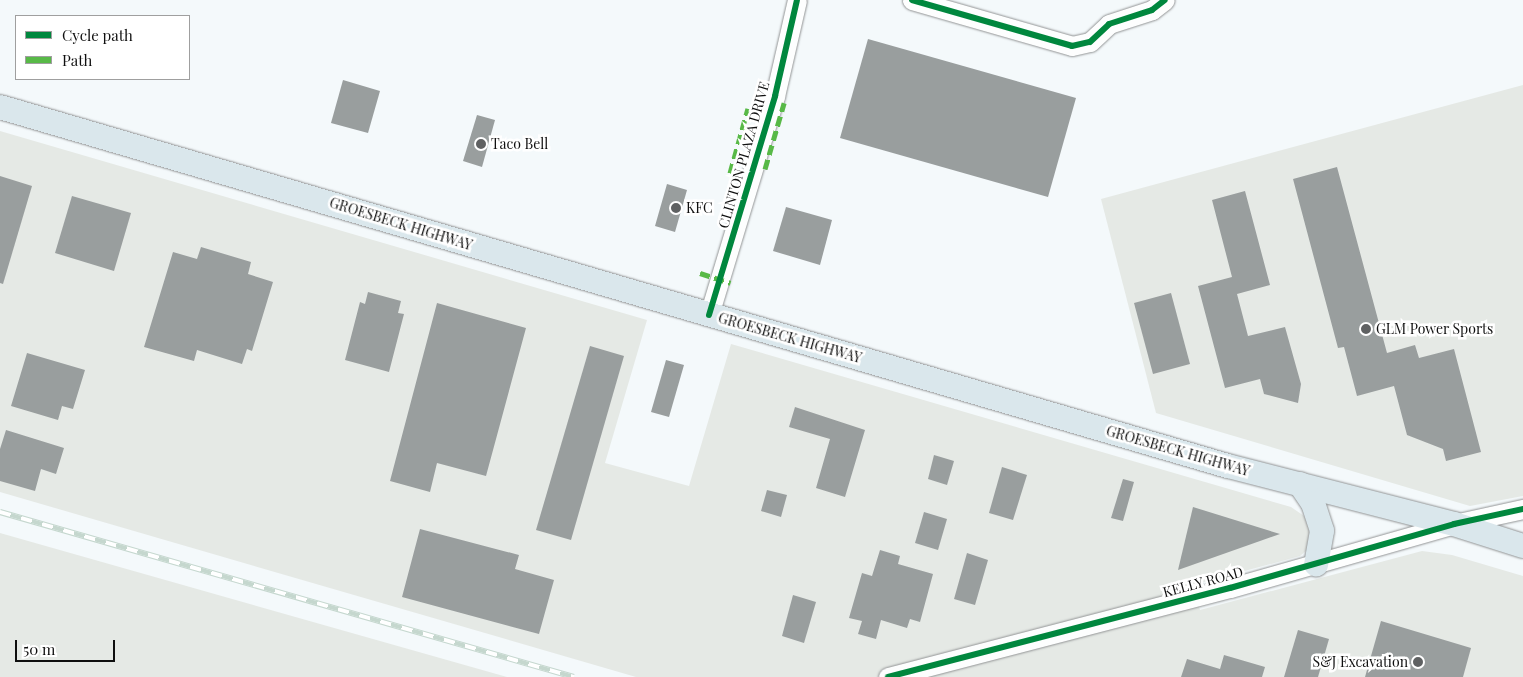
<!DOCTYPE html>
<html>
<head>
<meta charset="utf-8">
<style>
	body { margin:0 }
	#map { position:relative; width:1523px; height:677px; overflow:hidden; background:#f4f9fb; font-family:"Playfair Display",serif }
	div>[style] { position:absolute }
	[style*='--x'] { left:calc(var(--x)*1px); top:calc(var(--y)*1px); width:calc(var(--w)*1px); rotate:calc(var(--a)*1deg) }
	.industrial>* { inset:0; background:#e5e9e5 }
	.building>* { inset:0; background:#999e9e }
	.roads { filter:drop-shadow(0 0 1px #929495) drop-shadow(0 0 1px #929495) }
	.minor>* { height:19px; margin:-9.5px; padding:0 9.5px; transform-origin:9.5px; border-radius:9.5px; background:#fdfefe }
	.major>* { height:24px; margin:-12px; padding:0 12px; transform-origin:12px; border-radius:12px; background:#dae7ec }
	.rail>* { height:5.5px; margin-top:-2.75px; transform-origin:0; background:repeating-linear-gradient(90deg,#fff 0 11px,#c5d7ce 0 22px); box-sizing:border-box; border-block:1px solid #c5d7ce }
	.quiet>* { height:5px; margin-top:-2.5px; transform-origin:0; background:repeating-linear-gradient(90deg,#58b947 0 10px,transparent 0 15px) }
	.cycleway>* { height:6px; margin:-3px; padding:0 3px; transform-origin:3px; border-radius:3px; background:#00873e }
	.dots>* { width:14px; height:14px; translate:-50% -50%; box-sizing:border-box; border:2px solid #fff; border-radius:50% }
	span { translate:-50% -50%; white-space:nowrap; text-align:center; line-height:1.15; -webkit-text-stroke:5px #fff; paint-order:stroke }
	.poi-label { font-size:14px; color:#0f0f0f }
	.left { translate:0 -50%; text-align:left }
	.right { translate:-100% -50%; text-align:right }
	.street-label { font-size:14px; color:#0f0f0f }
	.legend { position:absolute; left:15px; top:15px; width:175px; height:65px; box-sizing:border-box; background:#fff; border:1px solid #9f9f9f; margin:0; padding:6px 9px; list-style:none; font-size:15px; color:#0f0f0f }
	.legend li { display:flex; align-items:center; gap:10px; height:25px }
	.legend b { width:25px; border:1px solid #9f9f9f }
	.scale { position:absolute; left:15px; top:640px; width:100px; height:22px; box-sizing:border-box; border:2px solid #0f0f0f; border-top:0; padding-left:6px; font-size:15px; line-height:18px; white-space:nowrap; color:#0f0f0f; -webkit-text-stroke:4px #fff; paint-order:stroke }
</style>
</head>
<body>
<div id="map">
	<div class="industrial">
		<div style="clip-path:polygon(1523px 85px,1523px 496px,1470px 506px,1156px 413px,1101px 199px)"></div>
		<div style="clip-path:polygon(0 131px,647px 320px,605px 463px,689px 486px,731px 344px,1291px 507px,1310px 520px,1314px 529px,1308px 549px,1300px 556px,1193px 585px,1200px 610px,1422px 551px,1452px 555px,1523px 576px,1523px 677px,636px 677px,0 492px)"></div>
		<div style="clip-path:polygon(0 533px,507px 677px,0 677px)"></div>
	</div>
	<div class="building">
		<div style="clip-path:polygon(868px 39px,1076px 98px,1048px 197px,840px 138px)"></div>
		<div style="clip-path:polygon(343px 80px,380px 91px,368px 133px,331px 123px)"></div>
		<div style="clip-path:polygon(477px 115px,495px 120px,482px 167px,463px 161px)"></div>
		<div style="clip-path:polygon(1337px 167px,1387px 353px,1415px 345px,1419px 358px,1454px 349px,1481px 452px,1446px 461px,1443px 449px,1407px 435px,1394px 386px,1357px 396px,1344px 347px,1338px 348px,1293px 179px)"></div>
		<div style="clip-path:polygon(0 176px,32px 186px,3px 284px,0 283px)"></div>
		<div style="clip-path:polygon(667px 184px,687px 190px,675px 232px,655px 226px)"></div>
		<div style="clip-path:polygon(1245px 191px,1270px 285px,1237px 294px,1248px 336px,1285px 327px,1301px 384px,1298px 403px,1264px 394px,1260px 379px,1225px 388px,1198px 286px,1232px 277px,1212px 200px)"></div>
		<div style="clip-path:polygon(72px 196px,131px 213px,114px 271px,55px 253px)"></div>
		<div style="clip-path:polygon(786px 207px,832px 220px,820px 265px,773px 251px)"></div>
		<div style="clip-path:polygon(201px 247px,251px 262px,248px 274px,273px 282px,252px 351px,247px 349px,242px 364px,197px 350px,194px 361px,144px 347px,173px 252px,197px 259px)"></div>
		<div style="clip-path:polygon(368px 292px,401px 301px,398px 313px,404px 314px,389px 372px,345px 360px,360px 302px,365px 304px)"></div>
		<div style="clip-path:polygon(1171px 293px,1190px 364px,1153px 374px,1134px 303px)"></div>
		<div style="clip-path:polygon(437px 303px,526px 328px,486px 476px,437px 463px,430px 492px,390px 481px)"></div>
		<div style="clip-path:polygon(590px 346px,624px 356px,571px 540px,536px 530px)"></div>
		<div style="clip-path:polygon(27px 353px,85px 370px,73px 409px,62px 406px,58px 420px,11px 406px)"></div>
		<div style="clip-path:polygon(666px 360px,684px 365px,669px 417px,651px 412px)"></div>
		<div style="clip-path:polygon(795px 407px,865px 430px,845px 497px,816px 488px,830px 439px,789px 427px)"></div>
		<div style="clip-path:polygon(6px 430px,64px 448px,56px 474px,41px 469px,35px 491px,0 481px,0 449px)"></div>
		<div style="clip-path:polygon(934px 455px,954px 461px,947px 485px,928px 479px)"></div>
		<div style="clip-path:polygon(1002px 467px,1027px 475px,1013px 520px,989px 513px)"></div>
		<div style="clip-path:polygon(1123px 479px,1134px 482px,1123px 521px,1111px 518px)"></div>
		<div style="clip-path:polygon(767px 490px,787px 495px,781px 517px,761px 511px)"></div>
		<div style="clip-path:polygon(1193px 507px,1280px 534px,1178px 570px)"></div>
		<div style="clip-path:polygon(924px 512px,947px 519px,938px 550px,915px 543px)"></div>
		<div style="clip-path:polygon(420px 529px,519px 555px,515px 569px,554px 580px,539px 634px,402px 597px)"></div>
		<div style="clip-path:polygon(880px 550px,900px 556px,898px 564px,933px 574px,920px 622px,910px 619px,907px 628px,881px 620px,876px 639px,858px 634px,862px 621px,849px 618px,862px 573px,872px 576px)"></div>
		<div style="clip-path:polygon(967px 553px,988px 560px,975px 605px,954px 599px)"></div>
		<div style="clip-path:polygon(793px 595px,816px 602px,804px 643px,782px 636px)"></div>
		<div style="clip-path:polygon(1381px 621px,1471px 648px,1463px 677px,1365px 677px)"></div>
		<div style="clip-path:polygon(1298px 630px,1329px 639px,1318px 677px,1284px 677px)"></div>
		<div style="clip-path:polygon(1224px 655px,1265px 667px,1262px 677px,1181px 677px,1187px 659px,1220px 669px)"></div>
	</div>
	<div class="roads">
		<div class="minor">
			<div style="--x:912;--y:0;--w:166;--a:16"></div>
			<div style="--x:1072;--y:46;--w:18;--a:-13"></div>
			<div style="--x:1090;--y:42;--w:26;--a:-43"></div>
			<div style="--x:1109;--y:24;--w:45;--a:-18"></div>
			<div style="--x:1152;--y:10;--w:16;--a:-38"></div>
			<div style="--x:709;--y:315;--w:229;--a:-73.2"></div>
			<div style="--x:775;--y:96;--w:98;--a:-77.1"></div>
			<div style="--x:888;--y:677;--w:353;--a:-14.6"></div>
			<div style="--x:1230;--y:588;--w:233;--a:-15.9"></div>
			<div style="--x:1454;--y:524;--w:71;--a:-12.3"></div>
		</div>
		<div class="major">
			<div style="--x:0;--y:107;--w:1279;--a:16.3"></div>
			<div style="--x:1228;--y:466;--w:233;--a:14.4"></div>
			<div style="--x:1454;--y:524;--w:72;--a:17.7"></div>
			<div style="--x:1300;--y:484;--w:23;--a:56"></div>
			<div style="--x:1313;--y:503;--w:29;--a:72"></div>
			<div style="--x:1322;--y:531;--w:34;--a:100"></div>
		</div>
	</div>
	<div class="rail">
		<div style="--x:0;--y:512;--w:597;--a:16.04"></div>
	</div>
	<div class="quiet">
		<div style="--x:765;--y:169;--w:69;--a:-73.9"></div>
		<div style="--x:730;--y:173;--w:67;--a:-74.5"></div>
		<div style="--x:700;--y:273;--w:32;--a:18"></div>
	</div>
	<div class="cycleway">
		<div style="--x:912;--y:0;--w:166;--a:16"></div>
		<div style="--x:1072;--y:46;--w:18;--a:-13"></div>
		<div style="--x:1090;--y:42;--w:26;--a:-43"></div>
		<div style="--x:1109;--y:24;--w:45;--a:-18"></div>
		<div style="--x:1152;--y:10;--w:16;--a:-38"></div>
		<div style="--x:709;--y:315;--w:229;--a:-73.2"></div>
		<div style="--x:775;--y:96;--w:98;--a:-77.1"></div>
		<div style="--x:888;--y:677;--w:353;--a:-14.6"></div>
		<div style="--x:1230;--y:588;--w:233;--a:-15.9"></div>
		<div style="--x:1454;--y:524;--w:71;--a:-12.3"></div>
	</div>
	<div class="dots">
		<div style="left:481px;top:144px;background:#5f6162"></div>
		<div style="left:676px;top:208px;background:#5f6162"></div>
		<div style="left:1366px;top:329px;background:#5f6162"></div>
		<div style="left:1418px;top:662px;background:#5f6162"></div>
	</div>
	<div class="poi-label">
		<span class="left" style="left:491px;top:144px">Taco Bell</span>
		<span class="left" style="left:686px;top:208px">KFC</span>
		<span class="left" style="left:1376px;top:329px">GLM Power Sports</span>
		<span class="right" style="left:1408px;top:662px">S&amp;J Excavation</span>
	</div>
	<div class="street-label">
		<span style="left:744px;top:155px;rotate:-74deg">CLINTON PLAZA DRIVE</span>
		<span style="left:401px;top:224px;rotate:17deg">GROESBECK HIGHWAY</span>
		<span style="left:790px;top:338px;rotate:16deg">GROESBECK HIGHWAY</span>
		<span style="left:1178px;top:451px;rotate:16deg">GROESBECK HIGHWAY</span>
		<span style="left:1203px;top:582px;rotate:-15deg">KELLY ROAD</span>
	</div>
	<ul class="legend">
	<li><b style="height:6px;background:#00873e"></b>Cycle path</li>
	<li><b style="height:6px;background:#58b947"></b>Path</li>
	</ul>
	<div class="scale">50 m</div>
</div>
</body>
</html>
